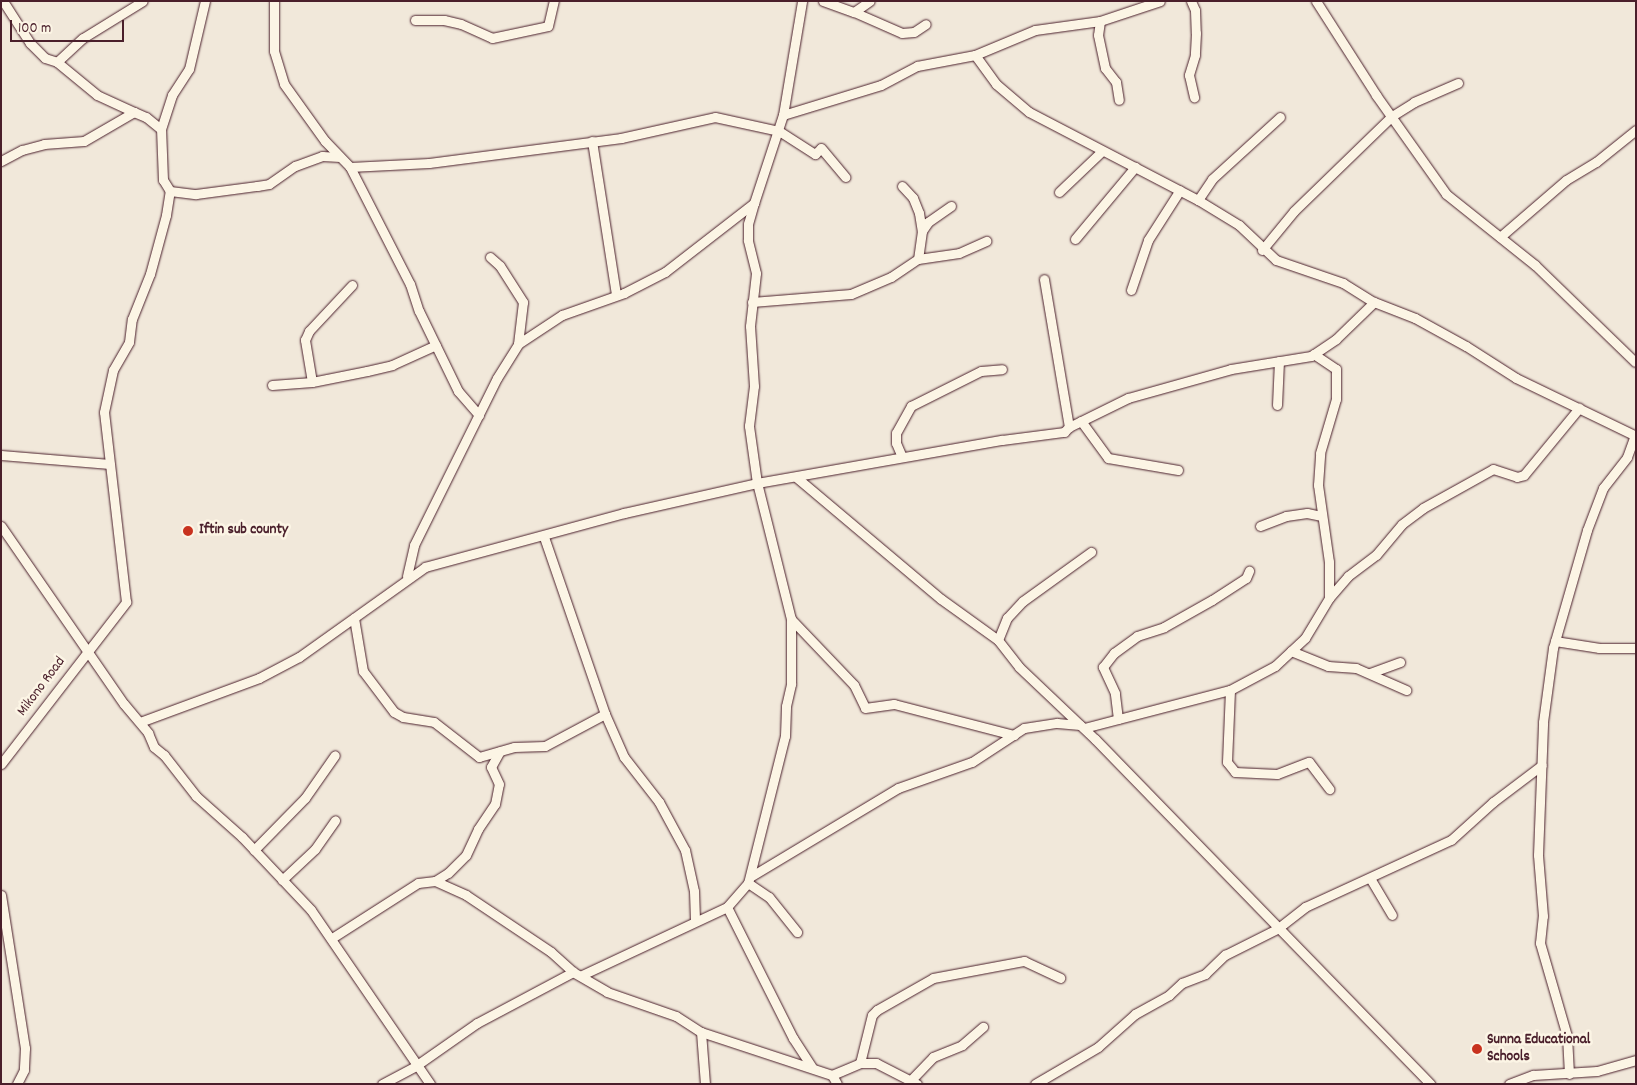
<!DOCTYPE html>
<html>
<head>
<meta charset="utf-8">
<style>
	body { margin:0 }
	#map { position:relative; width:1637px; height:1085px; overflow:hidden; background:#f1e8da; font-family:Dekko,sans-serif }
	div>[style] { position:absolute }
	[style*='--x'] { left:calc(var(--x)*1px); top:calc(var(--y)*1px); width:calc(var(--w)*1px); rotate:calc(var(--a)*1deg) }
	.roads { filter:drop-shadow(0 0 1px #4a1f2b) drop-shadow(0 0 1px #4a1f2b) }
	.minor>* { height:9px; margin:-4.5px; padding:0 4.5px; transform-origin:4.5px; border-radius:4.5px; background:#fcf5e5 }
	.dots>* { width:14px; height:14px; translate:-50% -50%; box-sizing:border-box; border:2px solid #fcf5e5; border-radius:50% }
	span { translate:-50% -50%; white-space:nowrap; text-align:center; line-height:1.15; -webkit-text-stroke:5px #fcf5e5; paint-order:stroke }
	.poi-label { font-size:15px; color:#4a1f2b; font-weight:700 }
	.left { translate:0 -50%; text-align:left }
	.street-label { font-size:15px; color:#4a1f2b }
	.frame { position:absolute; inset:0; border:2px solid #4a1f2b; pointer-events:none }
	.scale { position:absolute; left:10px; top:20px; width:114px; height:22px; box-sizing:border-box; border:2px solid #4a1f2b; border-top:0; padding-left:6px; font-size:15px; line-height:18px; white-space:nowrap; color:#4a1f2b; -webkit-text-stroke:4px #fcf5e5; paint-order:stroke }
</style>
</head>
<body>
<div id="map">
	<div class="roads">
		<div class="minor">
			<div style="--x:3;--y:1;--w:50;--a:57.3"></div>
			<div style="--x:30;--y:43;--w:21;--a:45"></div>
			<div style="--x:45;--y:58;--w:13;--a:18"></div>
			<div style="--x:57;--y:62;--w:52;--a:39.5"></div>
			<div style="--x:97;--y:95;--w:41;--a:24.7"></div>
			<div style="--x:274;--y:1;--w:50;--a:90"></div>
			<div style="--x:274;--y:51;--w:34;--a:73"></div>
			<div style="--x:284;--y:84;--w:70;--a:54.3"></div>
			<div style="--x:325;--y:141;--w:36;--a:46"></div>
			<div style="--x:350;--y:167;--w:131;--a:62.9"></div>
			<div style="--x:410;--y:284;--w:28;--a:72"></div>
			<div style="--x:419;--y:311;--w:89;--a:64"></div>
			<div style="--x:458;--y:391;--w:32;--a:49"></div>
			<div style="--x:823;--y:1;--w:33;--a:20"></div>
			<div style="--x:854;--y:12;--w:19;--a:-35"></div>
			<div style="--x:1191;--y:1;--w:10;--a:66"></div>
			<div style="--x:1195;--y:10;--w:23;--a:88"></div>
			<div style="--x:1196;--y:33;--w:22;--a:93"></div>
			<div style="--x:1195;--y:55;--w:21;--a:107"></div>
			<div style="--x:1189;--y:75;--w:23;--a:77"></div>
			<div style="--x:1316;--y:1;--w:112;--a:57.4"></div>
			<div style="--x:1376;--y:95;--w:121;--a:54.7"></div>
			<div style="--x:1446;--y:194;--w:114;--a:38.6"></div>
			<div style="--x:1535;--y:265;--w:139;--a:44.1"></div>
			<div style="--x:854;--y:12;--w:52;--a:23.6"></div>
			<div style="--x:902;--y:33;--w:12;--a:-5"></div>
			<div style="--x:914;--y:32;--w:14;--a:-34"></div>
			<div style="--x:415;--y:20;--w:29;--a:0"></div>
			<div style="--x:444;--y:20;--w:17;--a:13"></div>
			<div style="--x:461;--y:24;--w:34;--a:24"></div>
			<div style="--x:492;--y:38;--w:57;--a:-12.1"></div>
			<div style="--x:548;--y:26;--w:26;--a:-77"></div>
			<div style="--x:1100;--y:21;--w:14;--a:98"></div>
			<div style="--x:1098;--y:35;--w:34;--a:78"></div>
			<div style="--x:1105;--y:68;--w:18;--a:52"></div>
			<div style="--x:1116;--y:82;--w:18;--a:81"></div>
			<div style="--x:975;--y:55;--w:36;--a:54"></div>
			<div style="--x:996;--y:84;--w:43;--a:40.3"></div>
			<div style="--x:1029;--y:112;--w:191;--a:27.5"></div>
			<div style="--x:1198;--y:200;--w:48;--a:31.4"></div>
			<div style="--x:1239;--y:225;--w:51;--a:43.4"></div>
			<div style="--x:1276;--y:260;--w:71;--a:18.9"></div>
			<div style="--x:1343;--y:283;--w:36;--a:32"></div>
			<div style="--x:1374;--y:302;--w:44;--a:21.3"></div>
			<div style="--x:1415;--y:318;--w:58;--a:28.8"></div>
			<div style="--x:1466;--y:346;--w:59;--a:32.6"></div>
			<div style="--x:1516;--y:378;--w:133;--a:25.8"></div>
			<div style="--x:57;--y:62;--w:35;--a:-43"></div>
			<div style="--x:83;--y:38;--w:70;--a:-31.7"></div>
			<div style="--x:783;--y:115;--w:102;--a:-17"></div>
			<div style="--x:881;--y:85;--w:41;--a:-27.8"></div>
			<div style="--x:917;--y:66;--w:59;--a:-10.7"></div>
			<div style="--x:975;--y:55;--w:65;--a:-22.6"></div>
			<div style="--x:1035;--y:30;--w:66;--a:-7.9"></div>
			<div style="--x:1100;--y:21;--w:63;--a:-18.4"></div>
			<div style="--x:592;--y:141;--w:156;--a:81.1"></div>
			<div style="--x:1;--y:161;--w:24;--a:-28"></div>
			<div style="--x:22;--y:150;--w:23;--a:-15"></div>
			<div style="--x:44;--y:144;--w:40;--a:-4.3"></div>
			<div style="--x:84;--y:141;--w:58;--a:-30.1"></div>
			<div style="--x:134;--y:112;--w:13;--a:23"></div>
			<div style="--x:146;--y:117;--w:19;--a:39"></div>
			<div style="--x:350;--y:167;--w:79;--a:-2.9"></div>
			<div style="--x:429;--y:163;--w:194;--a:-7.4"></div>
			<div style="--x:621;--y:138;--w:96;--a:-12.6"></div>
			<div style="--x:715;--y:117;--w:66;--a:12.3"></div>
			<div style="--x:779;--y:131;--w:43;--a:32.6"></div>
			<div style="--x:815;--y:154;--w:8;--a:-45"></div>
			<div style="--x:821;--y:148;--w:38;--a:50"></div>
			<div style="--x:902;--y:186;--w:16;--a:47"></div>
			<div style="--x:913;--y:198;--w:16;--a:68"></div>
			<div style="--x:919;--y:213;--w:18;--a:81"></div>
			<div style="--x:922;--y:231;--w:28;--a:98"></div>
			<div style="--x:170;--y:191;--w:26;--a:7"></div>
			<div style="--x:196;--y:194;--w:62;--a:-7.5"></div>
			<div style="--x:257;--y:186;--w:12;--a:-9"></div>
			<div style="--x:269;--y:184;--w:32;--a:-35"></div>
			<div style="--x:295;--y:166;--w:29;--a:-20"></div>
			<div style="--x:322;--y:156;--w:18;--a:3"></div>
			<div style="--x:1059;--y:192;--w:59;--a:-43.6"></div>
			<div style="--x:1198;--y:200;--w:25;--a:-56"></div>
			<div style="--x:1212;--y:179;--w:92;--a:-42.4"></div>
			<div style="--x:922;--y:231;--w:11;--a:-56"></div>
			<div style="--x:928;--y:222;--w:28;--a:-35"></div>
			<div style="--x:1500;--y:237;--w:87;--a:-40.8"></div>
			<div style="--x:1566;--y:180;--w:35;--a:-31"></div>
			<div style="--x:1596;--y:162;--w:51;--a:-38.7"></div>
			<div style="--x:1075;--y:239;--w:94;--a:-50.2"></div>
			<div style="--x:1262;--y:250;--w:50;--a:-50.6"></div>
			<div style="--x:1294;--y:211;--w:136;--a:-44.1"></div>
			<div style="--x:1392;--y:116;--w:26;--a:-32"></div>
			<div style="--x:1414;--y:102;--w:48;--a:-23.4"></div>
			<div style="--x:490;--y:257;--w:13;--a:42"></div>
			<div style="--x:500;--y:266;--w:43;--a:57.4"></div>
			<div style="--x:523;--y:302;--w:42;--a:96.8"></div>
			<div style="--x:1131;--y:290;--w:53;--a:-71.2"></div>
			<div style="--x:1148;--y:240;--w:59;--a:-57.4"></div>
			<div style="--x:752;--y:302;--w:99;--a:-4.6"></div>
			<div style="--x:851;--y:294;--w:43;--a:-23"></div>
			<div style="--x:891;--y:277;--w:32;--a:-34"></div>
			<div style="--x:918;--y:259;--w:41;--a:-8.3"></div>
			<div style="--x:959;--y:253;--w:30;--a:-24"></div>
			<div style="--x:312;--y:382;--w:43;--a:-99.5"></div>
			<div style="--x:305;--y:340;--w:10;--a:-66"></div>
			<div style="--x:309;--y:331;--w:63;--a:-46.9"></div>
			<div style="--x:272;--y:385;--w:40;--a:-4.3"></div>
			<div style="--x:312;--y:382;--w:56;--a:-11.3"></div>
			<div style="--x:367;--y:371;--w:26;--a:-13"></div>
			<div style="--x:392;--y:365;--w:48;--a:-24.4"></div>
			<div style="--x:1277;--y:405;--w:44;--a:-87.4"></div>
			<div style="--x:1081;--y:421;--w:46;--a:53.9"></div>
			<div style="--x:1108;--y:458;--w:71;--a:9.7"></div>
			<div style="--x:1069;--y:427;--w:66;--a:-26.2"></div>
			<div style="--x:1128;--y:398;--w:107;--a:-15.7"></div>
			<div style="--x:1231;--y:369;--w:81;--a:-9.2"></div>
			<div style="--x:1311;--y:356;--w:30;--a:-34"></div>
			<div style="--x:1336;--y:339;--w:53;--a:-44.2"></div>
			<div style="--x:1;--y:455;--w:109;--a:4.7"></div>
			<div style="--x:902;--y:457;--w:15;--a:-113"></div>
			<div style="--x:896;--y:443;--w:10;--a:-90"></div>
			<div style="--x:896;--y:433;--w:31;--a:-61"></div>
			<div style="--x:911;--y:406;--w:78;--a:-26.6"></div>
			<div style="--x:981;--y:371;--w:21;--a:-5"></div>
			<div style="--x:796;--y:477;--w:189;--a:40.1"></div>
			<div style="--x:941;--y:599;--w:70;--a:35.7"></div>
			<div style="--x:998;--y:640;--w:34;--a:52"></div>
			<div style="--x:1019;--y:667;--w:105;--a:43.5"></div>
			<div style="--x:1095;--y:739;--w:481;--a:45.8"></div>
			<div style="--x:1;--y:526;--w:216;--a:55.4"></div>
			<div style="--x:124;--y:704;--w:38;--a:50"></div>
			<div style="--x:148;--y:733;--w:15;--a:67"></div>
			<div style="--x:154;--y:747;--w:13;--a:39"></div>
			<div style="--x:164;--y:755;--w:52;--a:52"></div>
			<div style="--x:196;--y:796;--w:62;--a:41.7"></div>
			<div style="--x:242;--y:837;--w:100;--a:46.6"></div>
			<div style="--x:311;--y:910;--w:211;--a:55.6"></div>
			<div style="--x:1260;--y:526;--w:28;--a:-21"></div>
			<div style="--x:1286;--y:516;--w:21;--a:-8"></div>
			<div style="--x:1307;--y:513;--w:14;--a:12"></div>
			<div style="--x:544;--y:537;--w:187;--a:71"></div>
			<div style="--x:605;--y:714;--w:47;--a:66.2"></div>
			<div style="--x:624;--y:757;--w:57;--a:52.1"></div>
			<div style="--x:659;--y:802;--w:55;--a:61.6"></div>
			<div style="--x:685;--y:850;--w:42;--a:77.6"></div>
			<div style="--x:694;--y:891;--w:30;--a:88"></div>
			<div style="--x:407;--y:576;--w:32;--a:-77"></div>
			<div style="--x:414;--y:545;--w:186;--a:-63.6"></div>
			<div style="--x:497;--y:378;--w:40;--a:-58"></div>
			<div style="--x:518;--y:344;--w:53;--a:-33.4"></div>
			<div style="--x:562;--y:315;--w:66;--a:-19.5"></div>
			<div style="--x:624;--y:293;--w:46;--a:-27.1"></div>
			<div style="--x:665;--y:272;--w:113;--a:-37.8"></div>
			<div style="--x:754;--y:203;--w:93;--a:-71.8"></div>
			<div style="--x:783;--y:115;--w:116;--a:-80.5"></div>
			<div style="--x:1329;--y:598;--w:29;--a:-49"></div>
			<div style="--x:1348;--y:576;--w:35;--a:-37"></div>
			<div style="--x:1376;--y:555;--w:40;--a:-50"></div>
			<div style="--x:1402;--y:524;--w:26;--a:-37"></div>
			<div style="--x:1423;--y:508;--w:80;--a:-29.1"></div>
			<div style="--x:1493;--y:469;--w:25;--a:18"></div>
			<div style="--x:1517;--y:477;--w:7;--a:-16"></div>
			<div style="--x:1524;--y:475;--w:87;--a:-50.6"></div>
			<div style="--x:354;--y:618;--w:54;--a:80.4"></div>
			<div style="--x:363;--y:671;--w:51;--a:52.9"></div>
			<div style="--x:394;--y:712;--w:10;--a:29"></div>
			<div style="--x:403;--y:717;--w:31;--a:9"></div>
			<div style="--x:434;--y:722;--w:57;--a:37.9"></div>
			<div style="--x:479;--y:757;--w:36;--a:-16"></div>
			<div style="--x:514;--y:747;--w:31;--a:-2"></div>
			<div style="--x:545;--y:746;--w:68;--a:-28.1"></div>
			<div style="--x:791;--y:619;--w:91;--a:46.3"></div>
			<div style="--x:854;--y:685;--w:25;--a:64"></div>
			<div style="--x:865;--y:708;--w:29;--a:-8"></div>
			<div style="--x:894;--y:704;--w:124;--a:14.5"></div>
			<div style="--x:998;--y:640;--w:24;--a:-68"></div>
			<div style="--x:1007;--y:618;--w:23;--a:-47"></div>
			<div style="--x:1023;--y:601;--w:84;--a:-35.8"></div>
			<div style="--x:1555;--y:641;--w:45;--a:9"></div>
			<div style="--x:1599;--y:648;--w:37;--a:0"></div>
			<div style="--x:1291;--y:651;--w:40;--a:22"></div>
			<div style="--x:1328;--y:666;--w:28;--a:4"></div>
			<div style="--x:1356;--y:668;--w:55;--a:23.7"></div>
			<div style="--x:1370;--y:673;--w:32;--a:-20"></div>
			<div style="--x:1230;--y:690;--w:72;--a:92.4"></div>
			<div style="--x:1227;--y:762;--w:13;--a:51"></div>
			<div style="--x:1235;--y:772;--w:42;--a:2.7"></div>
			<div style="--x:1277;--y:774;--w:34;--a:-21"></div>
			<div style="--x:1309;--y:762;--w:34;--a:53"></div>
			<div style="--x:1118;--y:719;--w:26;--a:-97"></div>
			<div style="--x:1115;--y:693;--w:29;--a:-115"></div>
			<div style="--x:1103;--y:667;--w:18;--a:-52"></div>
			<div style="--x:1114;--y:653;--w:29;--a:-36"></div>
			<div style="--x:1137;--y:636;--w:28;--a:-18"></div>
			<div style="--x:1164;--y:627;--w:55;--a:-29.4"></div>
			<div style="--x:1212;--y:600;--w:40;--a:-32.9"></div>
			<div style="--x:1246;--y:578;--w:8;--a:-67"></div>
			<div style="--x:140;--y:722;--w:127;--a:-20.3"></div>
			<div style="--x:259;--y:678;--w:45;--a:-27.7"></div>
			<div style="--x:299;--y:657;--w:155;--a:-35.5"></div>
			<div style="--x:425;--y:567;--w:206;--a:-15.2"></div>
			<div style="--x:624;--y:513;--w:136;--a:-12.7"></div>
			<div style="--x:757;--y:483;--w:249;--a:-10"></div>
			<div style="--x:1002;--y:440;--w:63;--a:-7.4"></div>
			<div style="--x:1064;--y:432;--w:7;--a:-45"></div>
			<div style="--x:1069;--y:427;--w:150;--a:-99.6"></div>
			<div style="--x:1084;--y:728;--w:151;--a:-14.6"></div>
			<div style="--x:1230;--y:690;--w:51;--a:-28.1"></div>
			<div style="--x:1275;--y:666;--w:41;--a:-43"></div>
			<div style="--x:1305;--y:638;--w:47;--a:-59"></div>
			<div style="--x:1329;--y:598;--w:36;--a:-90"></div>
			<div style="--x:1329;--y:562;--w:78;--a:-98.1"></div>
			<div style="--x:1318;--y:485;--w:32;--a:-86"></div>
			<div style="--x:1320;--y:453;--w:56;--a:-73.5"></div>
			<div style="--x:1336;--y:399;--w:30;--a:-90"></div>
			<div style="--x:1336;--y:369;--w:27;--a:-146"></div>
			<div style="--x:1;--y:764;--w:205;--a:-52.3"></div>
			<div style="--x:126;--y:602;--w:191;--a:-96.6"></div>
			<div style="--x:104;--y:412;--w:43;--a:-77.9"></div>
			<div style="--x:113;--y:370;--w:32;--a:-60"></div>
			<div style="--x:129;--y:342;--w:23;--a:-83"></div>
			<div style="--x:132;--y:319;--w:48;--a:-68.2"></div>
			<div style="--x:150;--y:274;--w:61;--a:-74.8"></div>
			<div style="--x:166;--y:215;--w:24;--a:-81"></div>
			<div style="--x:170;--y:191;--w:13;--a:-122"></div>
			<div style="--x:163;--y:180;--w:51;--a:-92.2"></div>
			<div style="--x:161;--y:129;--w:36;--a:-72"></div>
			<div style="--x:172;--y:95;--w:31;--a:-57"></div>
			<div style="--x:189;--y:69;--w:70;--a:-76.8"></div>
			<div style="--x:254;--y:850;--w:73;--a:-45.6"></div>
			<div style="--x:305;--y:798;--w:52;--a:-55.1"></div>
			<div style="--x:750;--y:877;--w:173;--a:-31"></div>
			<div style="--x:898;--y:788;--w:78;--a:-19.4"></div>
			<div style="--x:972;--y:762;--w:62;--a:-33.2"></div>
			<div style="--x:1024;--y:728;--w:33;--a:-9"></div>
			<div style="--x:1057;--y:723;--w:23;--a:5"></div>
			<div style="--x:1370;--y:878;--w:43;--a:59.3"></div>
			<div style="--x:282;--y:880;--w:45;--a:-43.2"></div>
			<div style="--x:315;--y:849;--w:35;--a:-55"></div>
			<div style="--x:435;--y:881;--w:15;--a:-32"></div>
			<div style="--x:448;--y:873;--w:25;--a:-45"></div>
			<div style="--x:466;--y:855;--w:29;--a:-65"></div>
			<div style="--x:478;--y:829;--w:30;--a:-56"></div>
			<div style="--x:495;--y:804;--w:20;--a:-79"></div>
			<div style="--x:499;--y:784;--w:19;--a:-115"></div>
			<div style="--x:491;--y:767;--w:18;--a:-61"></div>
			<div style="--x:748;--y:883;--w:25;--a:34"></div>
			<div style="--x:769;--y:897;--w:45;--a:51.3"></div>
			<div style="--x:1;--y:895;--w:155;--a:81.1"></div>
			<div style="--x:25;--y:1048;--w:22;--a:93"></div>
			<div style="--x:24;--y:1070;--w:16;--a:117"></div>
			<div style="--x:727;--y:907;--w:147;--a:63.3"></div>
			<div style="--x:793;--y:1038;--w:35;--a:57"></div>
			<div style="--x:332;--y:938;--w:102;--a:-32.6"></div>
			<div style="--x:418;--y:883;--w:17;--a:-7"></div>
			<div style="--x:435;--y:881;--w:34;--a:24"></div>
			<div style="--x:466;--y:895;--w:102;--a:33.8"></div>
			<div style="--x:551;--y:952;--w:30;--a:42"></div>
			<div style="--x:573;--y:972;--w:39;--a:30"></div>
			<div style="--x:607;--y:992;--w:73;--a:19.2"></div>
			<div style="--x:676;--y:1016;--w:30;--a:33"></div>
			<div style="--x:701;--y:1032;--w:138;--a:18.2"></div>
			<div style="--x:832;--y:1075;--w:10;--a:61"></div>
			<div style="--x:582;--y:975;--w:160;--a:-25.1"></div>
			<div style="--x:727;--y:907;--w:32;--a:-49"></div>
			<div style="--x:748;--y:883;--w:152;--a:-75.9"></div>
			<div style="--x:785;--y:736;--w:30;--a:-88"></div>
			<div style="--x:786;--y:706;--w:23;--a:-77"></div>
			<div style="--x:791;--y:684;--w:65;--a:-90"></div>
			<div style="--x:791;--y:619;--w:140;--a:-104"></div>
			<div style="--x:757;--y:483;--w:58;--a:-98"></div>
			<div style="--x:749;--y:426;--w:40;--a:-82.9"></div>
			<div style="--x:754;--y:386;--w:60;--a:-93.8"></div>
			<div style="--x:750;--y:326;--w:53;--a:-83.5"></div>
			<div style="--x:756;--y:273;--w:34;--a:-104"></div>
			<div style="--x:748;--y:240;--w:16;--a:-90"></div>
			<div style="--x:748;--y:224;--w:22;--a:-74"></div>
			<div style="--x:701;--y:1032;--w:52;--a:85.6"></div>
			<div style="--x:860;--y:1063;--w:16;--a:0"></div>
			<div style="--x:876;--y:1063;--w:46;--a:27.1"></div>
			<div style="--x:1569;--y:1074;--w:38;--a:-93"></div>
			<div style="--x:1567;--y:1036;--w:97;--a:-106.2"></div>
			<div style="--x:1540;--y:943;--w:27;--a:-84"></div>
			<div style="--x:1543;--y:916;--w:61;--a:-94.7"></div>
			<div style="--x:1538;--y:855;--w:133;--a:-87.8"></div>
			<div style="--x:1543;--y:722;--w:75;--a:-82.3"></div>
			<div style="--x:1553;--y:648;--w:123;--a:-73.9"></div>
			<div style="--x:1587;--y:530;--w:45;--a:-69.1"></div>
			<div style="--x:1603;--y:488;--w:39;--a:-52"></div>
			<div style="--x:1627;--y:457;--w:23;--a:-70"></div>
			<div style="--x:832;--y:1075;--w:30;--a:-23"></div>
			<div style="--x:860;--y:1063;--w:49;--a:-76"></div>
			<div style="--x:872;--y:1015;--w:7;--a:-45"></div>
			<div style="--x:877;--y:1010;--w:64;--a:-29.7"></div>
			<div style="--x:933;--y:978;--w:93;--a:-10.6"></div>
			<div style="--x:1024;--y:961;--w:40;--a:25"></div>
			<div style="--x:911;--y:1080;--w:32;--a:-46"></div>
			<div style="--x:933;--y:1057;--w:31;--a:-22"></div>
			<div style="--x:962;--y:1045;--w:28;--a:-41"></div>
			<div style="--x:382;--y:1084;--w:40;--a:-28"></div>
			<div style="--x:417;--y:1065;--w:73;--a:-35"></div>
			<div style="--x:477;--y:1023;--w:109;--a:-28"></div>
			<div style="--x:1035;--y:1084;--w:73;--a:-30.4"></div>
			<div style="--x:1098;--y:1047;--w:50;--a:-41.7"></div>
			<div style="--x:1135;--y:1014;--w:39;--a:-29"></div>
			<div style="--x:1169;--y:995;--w:18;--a:-43"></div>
			<div style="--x:1182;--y:983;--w:25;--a:-21"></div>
			<div style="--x:1205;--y:974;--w:28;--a:-44"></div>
			<div style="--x:1225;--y:955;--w:58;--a:-26.6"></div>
			<div style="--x:1277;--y:929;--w:36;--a:-38"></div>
			<div style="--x:1305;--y:907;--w:161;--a:-24.7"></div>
			<div style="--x:1451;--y:840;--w:57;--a:-42.1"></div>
			<div style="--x:1493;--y:802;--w:61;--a:-37.1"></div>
			<div style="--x:1509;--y:1084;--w:26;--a:-21"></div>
			<div style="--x:1533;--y:1075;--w:64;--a:-3.6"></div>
			<div style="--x:1597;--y:1071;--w:41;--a:-15.8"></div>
		</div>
	</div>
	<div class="dots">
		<div style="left:188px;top:531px;background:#c8321e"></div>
		<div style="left:1477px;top:1049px;background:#c8321e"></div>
	</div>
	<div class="poi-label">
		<span class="left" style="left:199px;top:531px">Iftin sub county</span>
		<span class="left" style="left:1487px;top:1049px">Sunna Educational<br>Schools</span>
	</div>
	<div class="street-label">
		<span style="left:42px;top:687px;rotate:-53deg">Mikono Road</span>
	</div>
	<div class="frame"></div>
	<div class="scale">100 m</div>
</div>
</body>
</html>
